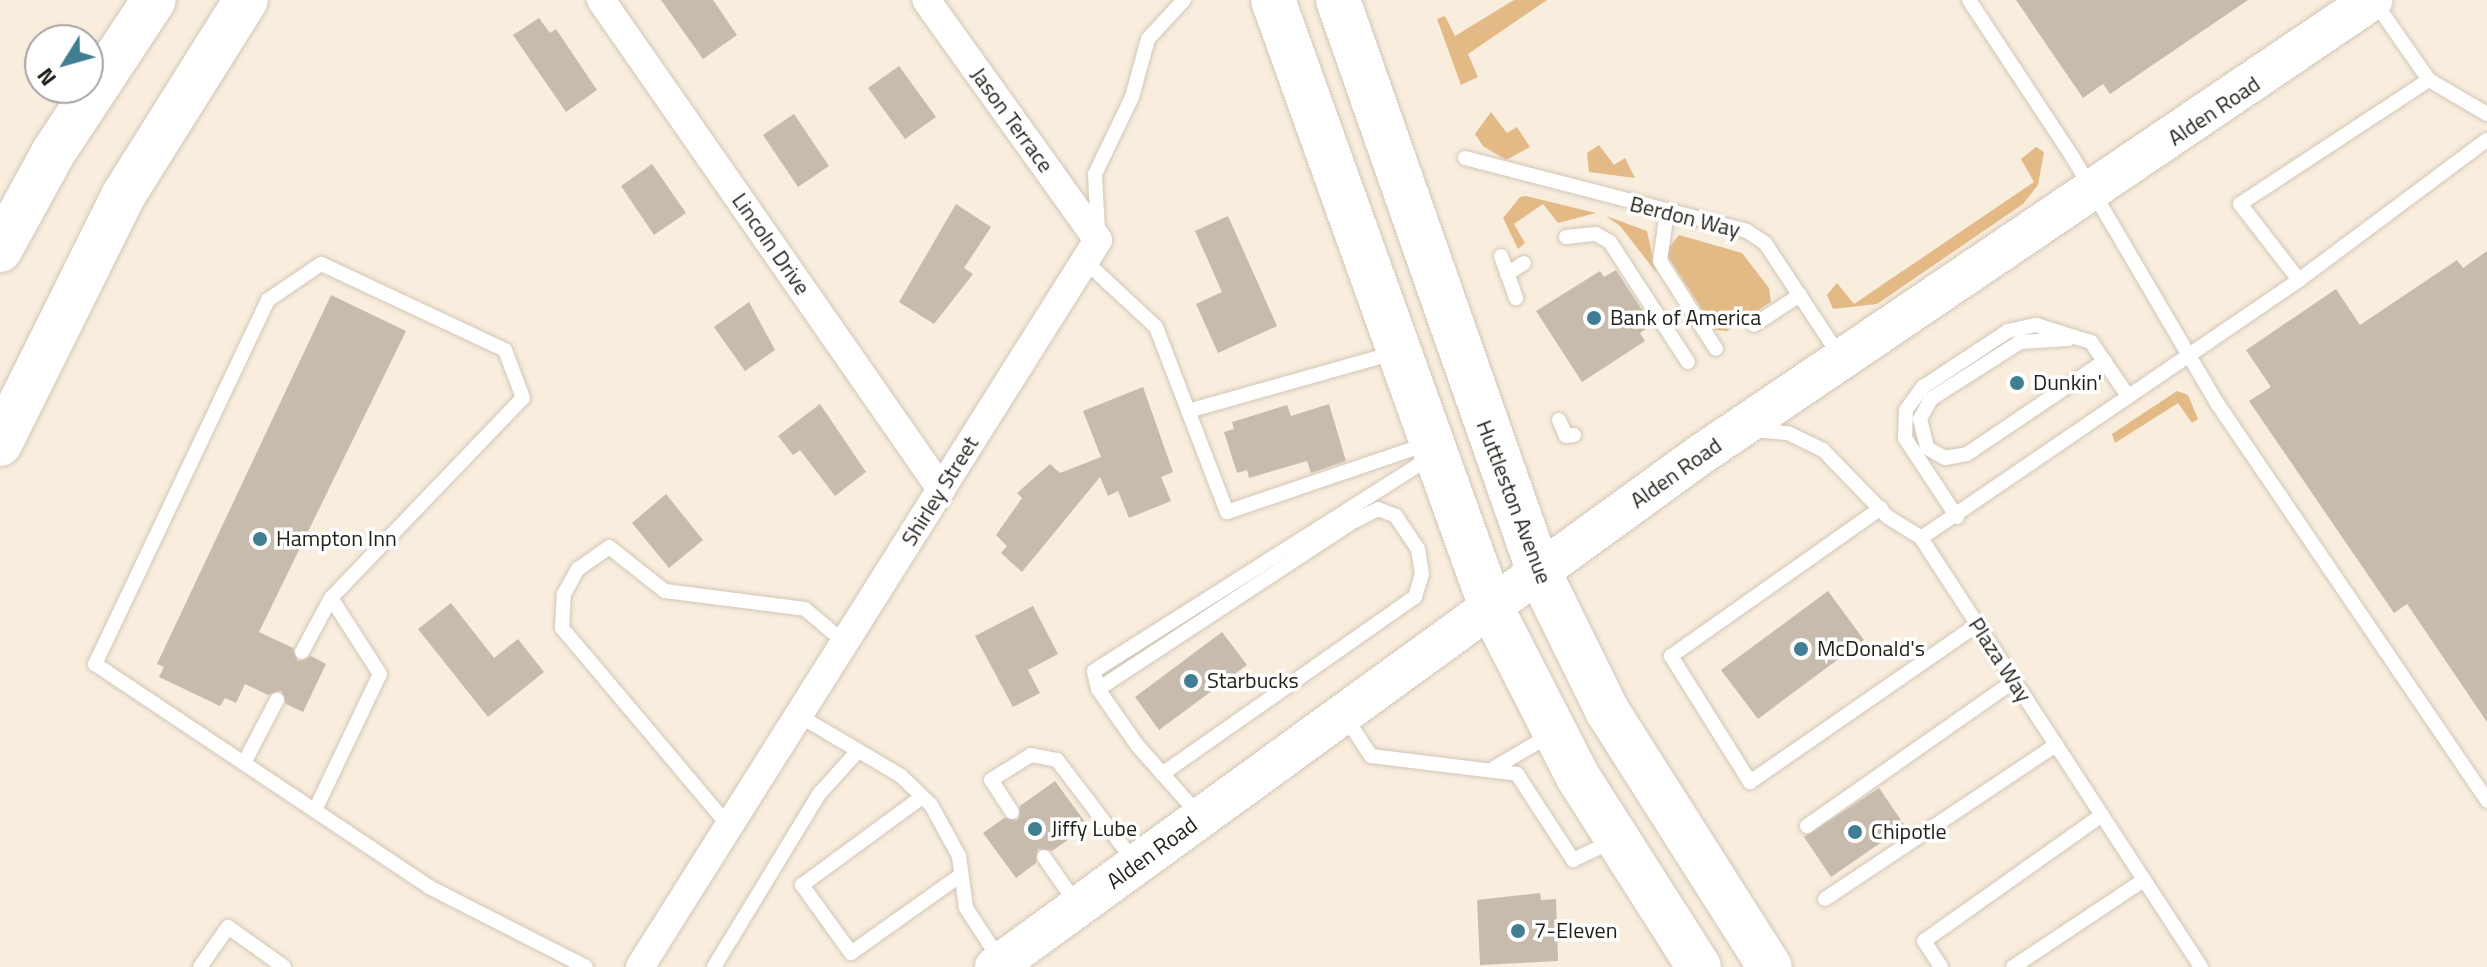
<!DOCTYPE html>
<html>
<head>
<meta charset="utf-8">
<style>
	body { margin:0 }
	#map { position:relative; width:2487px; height:967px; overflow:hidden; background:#f9edde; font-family:"Titillium Web",sans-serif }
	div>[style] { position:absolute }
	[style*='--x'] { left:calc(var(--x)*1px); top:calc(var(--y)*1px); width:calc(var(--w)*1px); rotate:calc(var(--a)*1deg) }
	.green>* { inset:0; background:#e3ba86 }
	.building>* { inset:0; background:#c7bbad }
	.roads { filter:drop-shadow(0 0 2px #d2c6b7) drop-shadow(0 0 2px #d2c6b7) }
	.lane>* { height:14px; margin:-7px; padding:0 7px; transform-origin:7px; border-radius:7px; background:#fff }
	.street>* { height:28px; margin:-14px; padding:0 14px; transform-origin:14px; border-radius:14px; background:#fff }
	.secondary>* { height:40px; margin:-20px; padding:0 20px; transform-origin:20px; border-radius:20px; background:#fff }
	.highway>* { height:44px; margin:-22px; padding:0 22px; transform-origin:22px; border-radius:22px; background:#fff }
	.dots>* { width:22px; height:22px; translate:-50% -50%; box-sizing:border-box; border:4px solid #fff; border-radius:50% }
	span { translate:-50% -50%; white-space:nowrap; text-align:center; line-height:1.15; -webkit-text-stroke:7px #fff; paint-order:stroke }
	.street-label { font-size:22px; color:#231f19 }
	.poi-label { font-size:22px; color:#231f19 }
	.left { translate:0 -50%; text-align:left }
	.north { position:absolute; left:24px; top:24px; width:80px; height:80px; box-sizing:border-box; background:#fff; border:2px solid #a7a5a3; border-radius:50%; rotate:233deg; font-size:22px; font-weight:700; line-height:32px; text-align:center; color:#231f19 }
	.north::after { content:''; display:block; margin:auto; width:28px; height:36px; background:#3f7e93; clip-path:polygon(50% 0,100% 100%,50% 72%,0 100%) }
</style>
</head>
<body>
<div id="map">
	<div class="green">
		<div style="clip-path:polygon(1514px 0,1547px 0,1468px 54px,1478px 77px,1461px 85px,1437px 19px,1445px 16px,1455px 36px)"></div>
		<div style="clip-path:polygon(1491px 112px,1507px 133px,1517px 127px,1530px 147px,1506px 160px,1483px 146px,1475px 134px)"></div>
		<div style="clip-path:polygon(1599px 145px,1614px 165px,1625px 158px,1635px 178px,1589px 172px,1587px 153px)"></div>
		<div style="clip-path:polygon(2036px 147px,2044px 152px,2038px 185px,2023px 204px,1877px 304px,1833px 309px,1827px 295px,1837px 283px,1854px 304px,2034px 182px,2021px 159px)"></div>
		<div style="clip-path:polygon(1520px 197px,1526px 196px,1596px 213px,1558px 223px,1543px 204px,1514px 224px,1525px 243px,1518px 249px,1503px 218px)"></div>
		<div style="clip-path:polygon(1606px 216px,1647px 231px,1656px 272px,1620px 226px)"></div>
		<div style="clip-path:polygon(1679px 235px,1742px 253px,1769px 288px,1771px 302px,1727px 331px,1715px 330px,1665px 252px)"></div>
		<div style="clip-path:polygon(2177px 391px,2188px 395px,2198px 419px,2192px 423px,2178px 403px,2115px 443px,2112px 434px)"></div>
	</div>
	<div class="building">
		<div style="clip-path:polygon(661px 0,713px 0,737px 35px,703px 59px)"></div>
		<div style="clip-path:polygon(2016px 0,2248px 0,2110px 94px,2103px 84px,2083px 98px)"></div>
		<div style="clip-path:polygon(539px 18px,550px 33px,556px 29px,597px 90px,566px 112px,513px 35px)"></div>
		<div style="clip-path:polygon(899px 66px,936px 117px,905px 139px,868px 88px)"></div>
		<div style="clip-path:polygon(794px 114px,829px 166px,798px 187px,763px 135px)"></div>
		<div style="clip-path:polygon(652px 164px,686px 213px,654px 235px,621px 186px)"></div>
		<div style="clip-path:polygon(956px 204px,991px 227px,964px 268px,973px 274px,934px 324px,899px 302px)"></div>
		<div style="clip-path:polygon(1228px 216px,1277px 326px,1218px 353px,1196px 304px,1222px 292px,1195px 231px)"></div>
		<div style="clip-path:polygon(2487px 251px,2487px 722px,2407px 604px,2394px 613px,2249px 401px,2271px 387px,2246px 350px,2336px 289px,2360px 325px,2457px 260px,2463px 268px)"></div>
		<div style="clip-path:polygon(1616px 270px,1652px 325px,1640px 333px,1645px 341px,1582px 382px,1536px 311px,1600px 271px,1604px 277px)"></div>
		<div style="clip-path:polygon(331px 295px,406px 331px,259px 632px,293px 648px,298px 661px,311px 656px,326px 664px,303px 712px,286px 704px,281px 691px,268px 695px,245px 684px,236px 703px,225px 698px,220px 706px,159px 677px,164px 667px,157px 664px)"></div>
		<div style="clip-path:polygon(749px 302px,775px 350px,745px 371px,714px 327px)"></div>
		<div style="clip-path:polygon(1143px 387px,1173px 472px,1161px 477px,1171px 501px,1129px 518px,1118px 491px,1108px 496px,1100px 477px,1022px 572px,1001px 553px,1007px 546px,996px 535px,1022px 498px,1017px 493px,1050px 464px,1060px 473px,1101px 457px,1083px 411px)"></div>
		<div style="clip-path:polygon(820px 404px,866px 472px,835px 496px,800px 450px,793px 455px,778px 436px)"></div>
		<div style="clip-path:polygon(1329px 404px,1346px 461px,1311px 473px,1307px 461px,1249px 478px,1247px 470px,1237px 473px,1224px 432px,1234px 429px,1232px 422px,1287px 405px,1291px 416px)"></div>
		<div style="clip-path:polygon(666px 494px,703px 540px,669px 568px,632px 523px)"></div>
		<div style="clip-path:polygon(1828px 591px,1864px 640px,1758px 719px,1721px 670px)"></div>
		<div style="clip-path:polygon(451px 603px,494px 658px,518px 639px,544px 672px,488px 717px,418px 629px)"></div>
		<div style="clip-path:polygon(1033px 606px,1058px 654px,1028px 670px,1040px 693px,1013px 707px,975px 636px)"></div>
		<div style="clip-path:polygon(1222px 632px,1247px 665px,1159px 730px,1135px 697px)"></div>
		<div style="clip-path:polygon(1055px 781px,1088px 826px,1052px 851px,1038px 849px,1036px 863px,1016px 878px,983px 833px,1004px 818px,1018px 820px,1020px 806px)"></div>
		<div style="clip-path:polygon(1879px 788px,1905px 826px,1831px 877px,1804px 837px)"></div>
		<div style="clip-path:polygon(1540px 893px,1541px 900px,1556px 899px,1558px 961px,1480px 965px,1477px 900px)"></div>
	</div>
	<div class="roads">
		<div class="lane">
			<div style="--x:1969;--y:0;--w:187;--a:56.6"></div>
			<div style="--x:2072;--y:156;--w:286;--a:59.6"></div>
			<div style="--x:2217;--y:403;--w:481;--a:55.8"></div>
			<div style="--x:2374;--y:1;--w:96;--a:55.2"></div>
			<div style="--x:2429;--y:80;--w:67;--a:30.4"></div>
			<div style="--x:1465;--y:158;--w:291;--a:14.5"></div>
			<div style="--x:1747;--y:231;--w:22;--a:34"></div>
			<div style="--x:1765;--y:243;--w:138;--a:56.5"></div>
			<div style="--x:1667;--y:212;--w:49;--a:98.1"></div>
			<div style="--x:1660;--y:261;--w:104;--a:57.5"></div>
			<div style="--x:1098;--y:232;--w:58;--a:-93"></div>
			<div style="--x:1095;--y:174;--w:85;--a:-64.3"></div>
			<div style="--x:1132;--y:97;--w:60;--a:-74.6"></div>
			<div style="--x:1148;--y:39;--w:53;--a:-47.3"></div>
			<div style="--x:1566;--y:237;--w:30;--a:-6"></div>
			<div style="--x:1596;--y:234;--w:16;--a:30"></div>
			<div style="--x:1610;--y:242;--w:143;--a:57"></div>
			<div style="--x:1501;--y:256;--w:45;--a:70.3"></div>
			<div style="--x:1085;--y:261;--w:97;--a:42.9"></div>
			<div style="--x:1156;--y:327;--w:198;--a:69"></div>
			<div style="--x:1227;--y:512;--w:211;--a:-18.8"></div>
			<div style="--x:1507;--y:274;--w:20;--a:-33"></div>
			<div style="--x:2299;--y:280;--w:96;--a:-127.8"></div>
			<div style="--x:2240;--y:204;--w:226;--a:-33.3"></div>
			<div style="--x:1754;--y:325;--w:55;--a:-33.1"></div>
			<div style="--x:2068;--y:339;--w:48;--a:176.4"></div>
			<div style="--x:2020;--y:342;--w:106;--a:147.4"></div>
			<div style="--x:1931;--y:399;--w:23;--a:119"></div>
			<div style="--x:1920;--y:419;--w:30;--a:76"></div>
			<div style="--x:1927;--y:448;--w:21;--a:29"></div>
			<div style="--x:1945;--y:458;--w:22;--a:-10"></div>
			<div style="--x:1967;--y:454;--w:166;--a:-34"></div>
			<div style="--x:1188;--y:411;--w:214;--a:-15.7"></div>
			<div style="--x:1559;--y:420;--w:17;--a:66"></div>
			<div style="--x:1566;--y:436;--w:8;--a:-7"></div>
			<div style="--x:1752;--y:430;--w:36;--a:5"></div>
			<div style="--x:1788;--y:433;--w:39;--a:26"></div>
			<div style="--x:1823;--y:450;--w:93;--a:45.9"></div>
			<div style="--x:1888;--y:517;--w:39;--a:32"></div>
			<div style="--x:1921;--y:538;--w:512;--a:56.87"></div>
			<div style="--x:1881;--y:508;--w:257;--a:144.8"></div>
			<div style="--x:1671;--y:656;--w:149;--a:57.9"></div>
			<div style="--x:1750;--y:782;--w:276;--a:-34.7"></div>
			<div style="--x:1957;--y:517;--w:95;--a:-123.4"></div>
			<div style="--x:1905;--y:438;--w:28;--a:-88"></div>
			<div style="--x:1906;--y:410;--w:29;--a:-54"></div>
			<div style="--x:1923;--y:387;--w:102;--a:-33.4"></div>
			<div style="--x:2008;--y:331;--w:29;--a:-12"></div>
			<div style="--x:2036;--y:325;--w:58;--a:17.2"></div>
			<div style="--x:2091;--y:342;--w:65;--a:55.6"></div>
			<div style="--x:1921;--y:538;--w:458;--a:-34.3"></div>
			<div style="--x:2299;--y:280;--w:234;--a:-36.7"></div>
			<div style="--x:302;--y:652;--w:61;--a:-61.8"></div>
			<div style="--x:1098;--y:689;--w:18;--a:-103"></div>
			<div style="--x:1094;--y:671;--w:399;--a:-32.4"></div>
			<div style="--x:798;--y:715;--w:120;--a:30.6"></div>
			<div style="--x:901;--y:776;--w:42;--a:44"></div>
			<div style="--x:931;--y:805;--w:58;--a:61.2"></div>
			<div style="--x:959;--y:856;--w:52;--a:82.3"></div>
			<div style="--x:966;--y:908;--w:62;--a:56.8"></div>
			<div style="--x:1346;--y:718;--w:45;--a:56.7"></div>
			<div style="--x:1371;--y:756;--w:147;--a:7"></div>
			<div style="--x:1517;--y:774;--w:103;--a:56.9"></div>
			<div style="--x:1573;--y:860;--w:47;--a:-25.5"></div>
			<div style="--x:246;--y:759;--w:67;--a:-62.3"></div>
			<div style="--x:1494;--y:768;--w:65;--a:-30.5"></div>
			<div style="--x:1162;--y:774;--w:309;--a:-35"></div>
			<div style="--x:1415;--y:597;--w:24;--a:-73"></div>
			<div style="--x:1422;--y:574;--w:25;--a:-99"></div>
			<div style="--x:1418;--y:549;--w:40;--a:-124"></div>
			<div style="--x:1396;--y:516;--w:19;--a:-159"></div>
			<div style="--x:1378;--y:509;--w:27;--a:153"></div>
			<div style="--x:1354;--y:521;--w:306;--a:146.7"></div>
			<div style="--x:1098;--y:689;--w:68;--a:55.1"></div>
			<div style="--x:1137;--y:745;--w:92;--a:48.5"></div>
			<div style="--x:922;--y:797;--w:149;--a:143.7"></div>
			<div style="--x:802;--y:885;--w:84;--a:54.2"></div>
			<div style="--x:851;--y:953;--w:131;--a:-35.4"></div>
			<div style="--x:316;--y:808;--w:148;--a:-64.5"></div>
			<div style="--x:380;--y:674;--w:90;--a:-122.8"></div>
			<div style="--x:331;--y:598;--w:277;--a:-46.2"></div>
			<div style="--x:523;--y:398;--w:51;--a:-110.6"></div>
			<div style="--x:505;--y:350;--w:203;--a:-154.9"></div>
			<div style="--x:321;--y:264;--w:64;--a:145.8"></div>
			<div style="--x:268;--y:300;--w:403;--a:115.4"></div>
			<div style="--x:95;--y:664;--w:402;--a:33.7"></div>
			<div style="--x:429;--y:887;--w:176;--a:27"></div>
			<div style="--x:1012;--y:812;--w:38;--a:-123"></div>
			<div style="--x:991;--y:780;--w:47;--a:-32"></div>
			<div style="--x:1031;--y:755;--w:26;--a:11"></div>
			<div style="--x:1057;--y:760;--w:127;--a:52.7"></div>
			<div style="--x:728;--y:825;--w:258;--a:-130.1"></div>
			<div style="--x:562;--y:628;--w:34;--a:-87"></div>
			<div style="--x:564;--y:594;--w:29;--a:-61"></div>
			<div style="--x:578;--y:569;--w:38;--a:-35"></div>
			<div style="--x:609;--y:547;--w:71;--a:38.2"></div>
			<div style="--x:665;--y:591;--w:141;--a:7.3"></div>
			<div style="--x:805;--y:609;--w:51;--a:40.2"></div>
			<div style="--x:1807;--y:826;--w:253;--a:-35"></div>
			<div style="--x:1044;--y:857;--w:60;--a:55.2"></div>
			<div style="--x:1825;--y:899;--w:278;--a:-33.7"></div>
			<div style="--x:200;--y:967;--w:49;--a:-55"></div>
			<div style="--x:228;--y:927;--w:69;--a:35.5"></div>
			<div style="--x:714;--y:967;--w:204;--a:-58.7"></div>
			<div style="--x:820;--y:793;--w:57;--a:-47.9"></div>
			<div style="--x:1941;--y:967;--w:31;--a:-123"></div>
			<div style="--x:1924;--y:941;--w:218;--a:-35.3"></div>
			<div style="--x:2013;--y:967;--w:157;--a:-33.6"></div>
		</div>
		<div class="street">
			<div style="--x:601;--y:0;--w:596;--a:55.19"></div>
			<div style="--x:640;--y:967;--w:859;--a:-57.79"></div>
			<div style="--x:1098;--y:240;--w:295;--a:-125.6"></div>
		</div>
		<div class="secondary">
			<div style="--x:995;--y:967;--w:871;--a:-35.99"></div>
			<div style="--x:1700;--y:455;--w:812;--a:-34.1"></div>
		</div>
		<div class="highway">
			<div style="--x:1273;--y:0;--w:645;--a:70.24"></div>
			<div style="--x:1491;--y:607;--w:191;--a:62.9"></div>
			<div style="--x:1578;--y:777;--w:225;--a:57.5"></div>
			<div style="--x:1338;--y:0;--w:606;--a:70.64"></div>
			<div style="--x:1539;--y:572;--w:156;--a:63.8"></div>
			<div style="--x:1608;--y:712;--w:302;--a:57.6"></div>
			<div style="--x:0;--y:250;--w:111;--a:-61.3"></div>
			<div style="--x:53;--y:153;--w:183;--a:-56.6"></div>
			<div style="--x:0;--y:444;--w:277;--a:-63.6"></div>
			<div style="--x:123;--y:196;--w:231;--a:-57.9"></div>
		</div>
	</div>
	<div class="dots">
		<div style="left:1594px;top:318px;background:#3f7e93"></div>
		<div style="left:2017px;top:383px;background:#3f7e93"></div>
		<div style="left:260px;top:539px;background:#3f7e93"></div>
		<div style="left:1801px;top:649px;background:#3f7e93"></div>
		<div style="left:1191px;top:681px;background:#3f7e93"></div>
		<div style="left:1035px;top:829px;background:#3f7e93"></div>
		<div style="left:1855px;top:832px;background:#3f7e93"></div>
		<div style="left:1518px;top:931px;background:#3f7e93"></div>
	</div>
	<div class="street-label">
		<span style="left:2214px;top:111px;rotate:-34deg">Alden Road</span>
		<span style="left:1012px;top:120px;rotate:54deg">Jason Terrace</span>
		<span style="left:1685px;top:217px;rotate:14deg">Berdon Way</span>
		<span style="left:771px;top:244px;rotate:55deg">Lincoln Drive</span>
		<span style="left:1676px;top:473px;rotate:-35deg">Alden Road</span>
		<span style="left:940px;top:491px;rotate:-58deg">Shirley Street</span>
		<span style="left:1514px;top:502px;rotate:69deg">Huttleston Avenue</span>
		<span style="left:2000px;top:660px;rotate:57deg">Plaza Way</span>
		<span style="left:1152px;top:853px;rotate:-36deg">Alden Road</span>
	</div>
	<div class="poi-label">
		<span class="left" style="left:1610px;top:318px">Bank of America</span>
		<span class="left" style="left:2033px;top:383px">Dunkin'</span>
		<span class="left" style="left:276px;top:539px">Hampton Inn</span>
		<span class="left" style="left:1817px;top:649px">McDonald's</span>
		<span class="left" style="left:1207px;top:681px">Starbucks</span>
		<span class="left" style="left:1051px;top:829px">Jiffy Lube</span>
		<span class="left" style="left:1871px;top:832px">Chipotle</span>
		<span class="left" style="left:1534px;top:931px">7-Eleven</span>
	</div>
	<div class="north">N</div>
</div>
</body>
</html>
